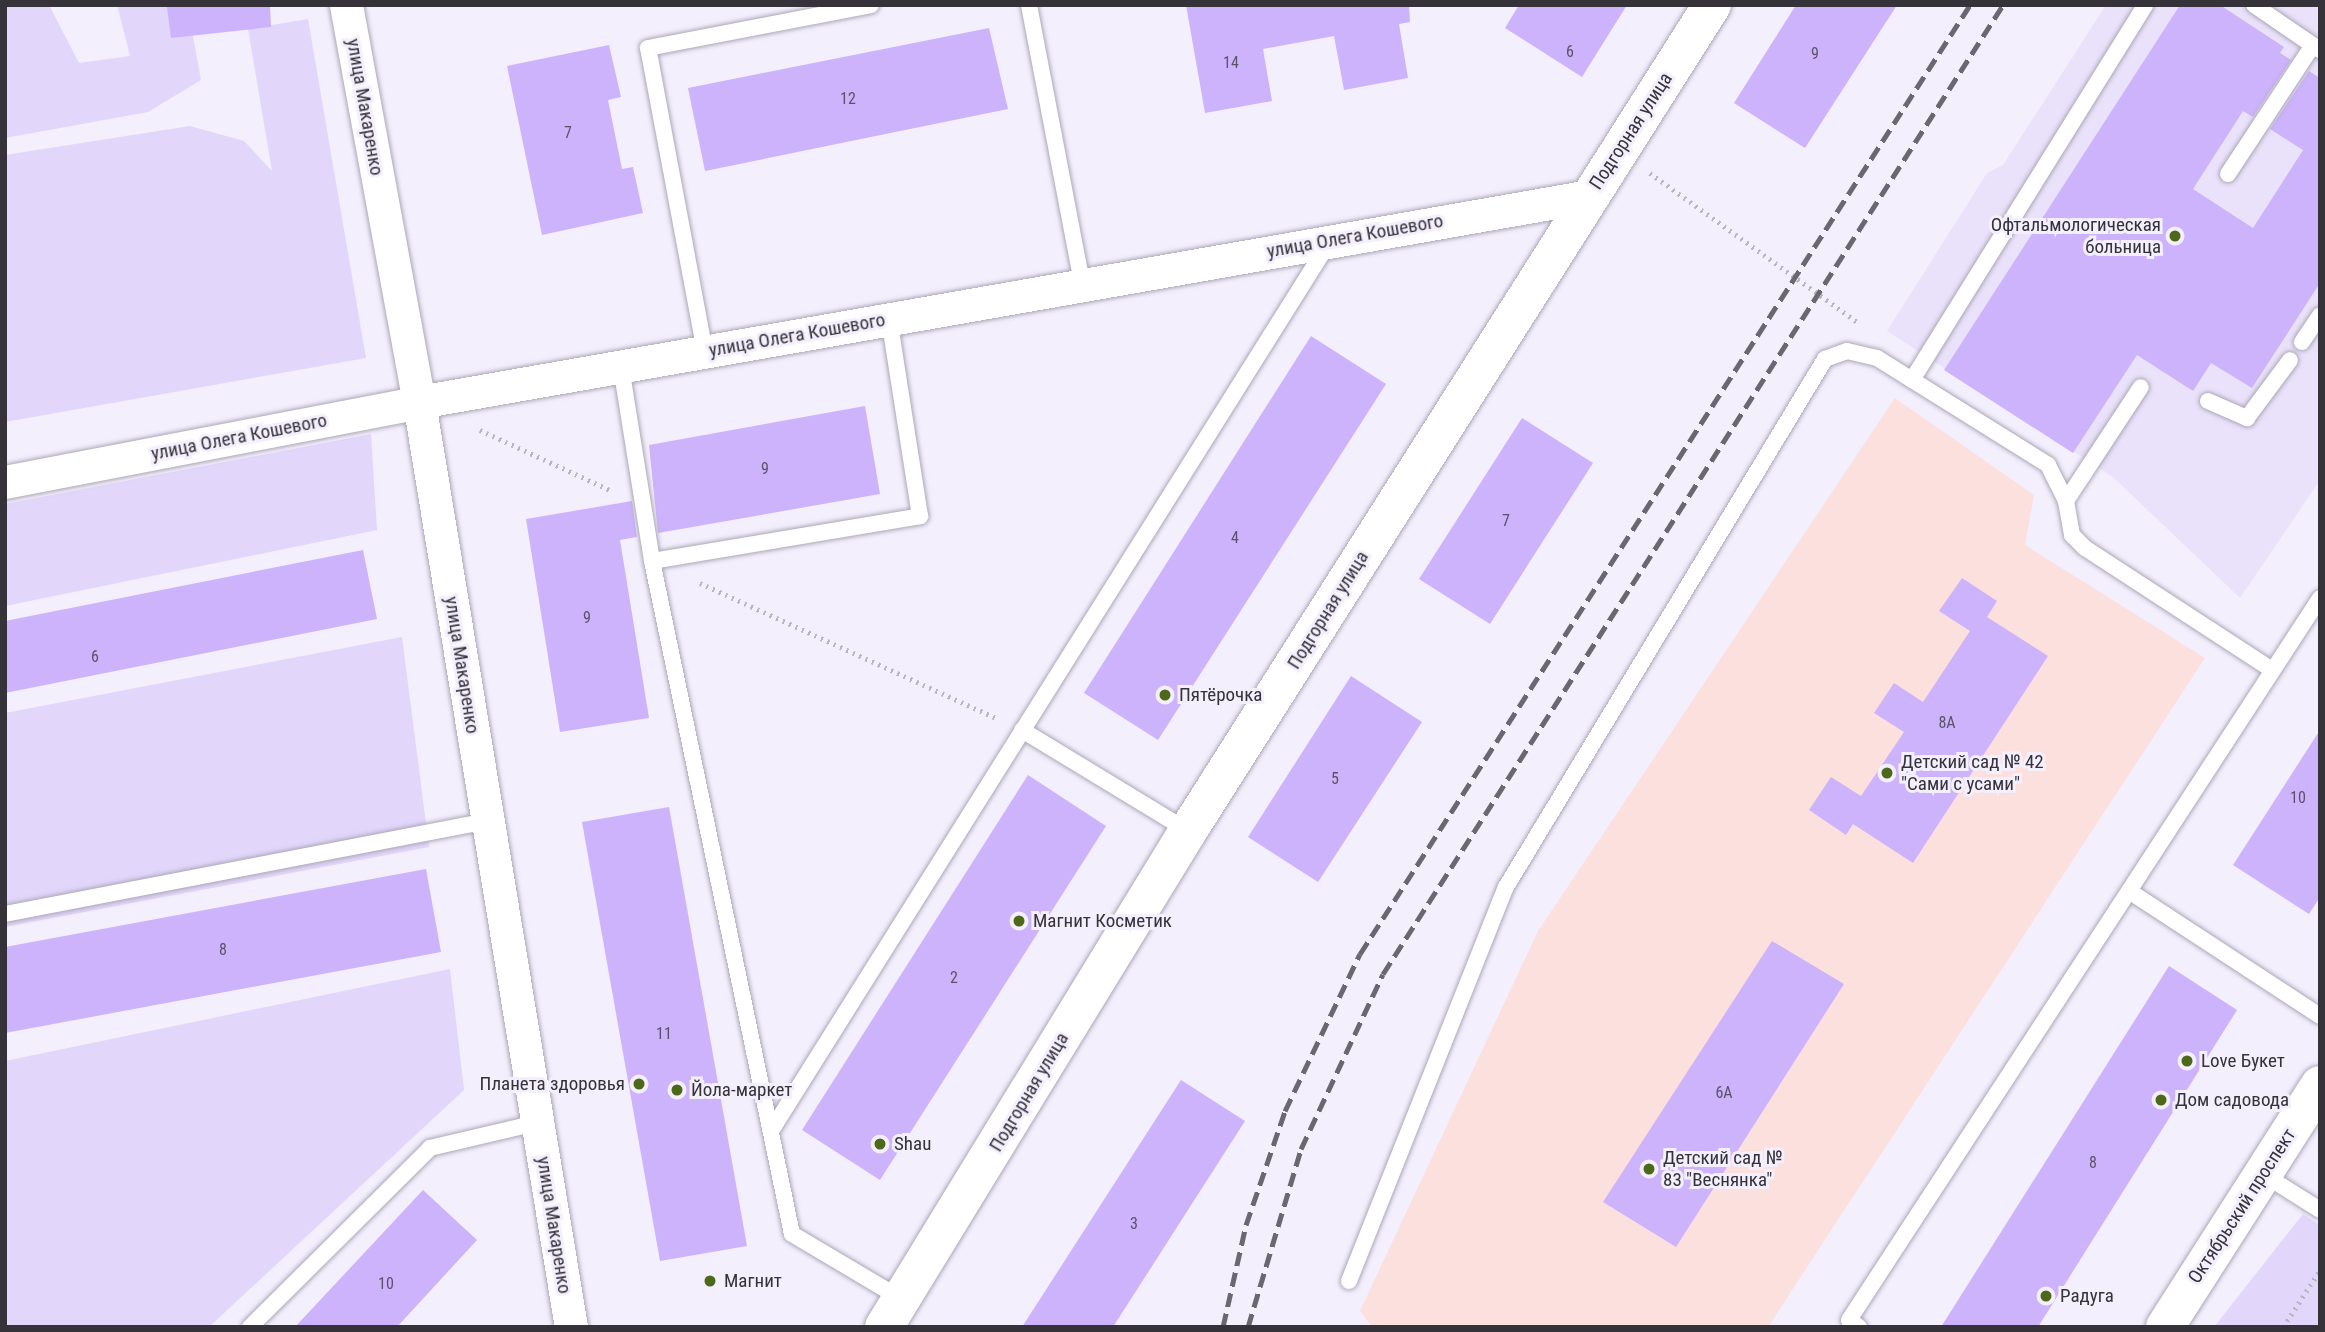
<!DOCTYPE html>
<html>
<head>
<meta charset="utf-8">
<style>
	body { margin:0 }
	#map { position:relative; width:2325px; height:1332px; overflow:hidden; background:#f3effd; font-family:"Roboto Condensed",sans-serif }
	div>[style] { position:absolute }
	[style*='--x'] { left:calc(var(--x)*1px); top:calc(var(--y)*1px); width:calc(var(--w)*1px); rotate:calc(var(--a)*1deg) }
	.built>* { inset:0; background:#eae2fb }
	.education>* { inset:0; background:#fbe0de }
	.green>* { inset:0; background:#e2d6fb }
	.building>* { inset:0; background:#cdb3fc }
	.path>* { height:4.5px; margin-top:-2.25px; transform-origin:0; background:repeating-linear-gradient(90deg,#b9b5c1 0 2px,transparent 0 7px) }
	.roads { filter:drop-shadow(0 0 2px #aca7b7) drop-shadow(0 0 2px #aca7b7) }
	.lane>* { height:16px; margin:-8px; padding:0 8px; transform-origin:8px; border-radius:8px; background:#fff }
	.street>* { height:33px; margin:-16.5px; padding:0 16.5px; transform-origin:16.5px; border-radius:16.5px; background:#fff }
	.secondary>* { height:38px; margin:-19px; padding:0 19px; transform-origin:19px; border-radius:19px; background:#fff }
	.rail>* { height:5px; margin-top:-2.5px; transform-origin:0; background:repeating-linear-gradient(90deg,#6a6770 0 14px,transparent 0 21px) }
	.dots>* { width:19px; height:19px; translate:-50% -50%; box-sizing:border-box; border:4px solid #f3effd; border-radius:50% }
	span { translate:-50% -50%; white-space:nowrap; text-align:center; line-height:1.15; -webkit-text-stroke:6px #f3effd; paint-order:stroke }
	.number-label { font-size:16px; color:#5b526a }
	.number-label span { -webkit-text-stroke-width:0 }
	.street-label { font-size:19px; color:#353239 }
	.poi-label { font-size:19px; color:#353239 }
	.right { translate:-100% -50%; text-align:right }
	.left { translate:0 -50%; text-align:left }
	.frame { position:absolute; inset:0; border:7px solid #353239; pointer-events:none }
</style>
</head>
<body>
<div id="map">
	<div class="built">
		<div style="clip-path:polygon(2106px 5px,2320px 5px,2320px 480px,2240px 598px,2113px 477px,1887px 331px,1987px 173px,2003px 165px)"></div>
	</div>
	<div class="education">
		<div style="clip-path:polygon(1895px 398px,2034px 495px,2025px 545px,2205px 658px,1768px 1327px,1372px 1327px,1360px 1311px,1538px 931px)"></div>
	</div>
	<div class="green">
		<div style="clip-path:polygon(5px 5px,49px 5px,79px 63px,130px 56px,117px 5px,187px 5px,201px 80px,148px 112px,5px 138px)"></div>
		<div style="clip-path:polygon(308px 19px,366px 358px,5px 422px,5px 155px,190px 126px,244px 141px,272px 171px,248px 29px)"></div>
		<div style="clip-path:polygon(371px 434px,377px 530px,5px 606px,5px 504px)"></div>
		<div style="clip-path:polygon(402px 637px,429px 847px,5px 927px,5px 713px)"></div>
		<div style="clip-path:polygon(450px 969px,464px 1090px,209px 1327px,5px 1327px,5px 1061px)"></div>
		<div style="clip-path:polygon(2303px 1214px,2320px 1225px,2320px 1327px,2214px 1327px)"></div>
	</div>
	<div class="building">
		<div style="clip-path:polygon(183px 5px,270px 5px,271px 27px,171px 38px,167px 7px)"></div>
		<div style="clip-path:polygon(1186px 5px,1409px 5px,1410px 22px,1399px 24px,1408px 78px,1344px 90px,1334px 36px,1263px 49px,1272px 101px,1205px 113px)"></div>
		<div style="clip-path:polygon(1519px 5px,1627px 5px,1582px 77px,1505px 28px)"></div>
		<div style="clip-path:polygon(1796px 5px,1897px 5px,1805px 148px,1734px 103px)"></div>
		<div style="clip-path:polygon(2180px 5px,2220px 5px,2284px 47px,2280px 53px,2291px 60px,2253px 117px,2243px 111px,2193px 189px,2253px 228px,2303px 150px,2270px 129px,2309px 71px,2320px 78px,2320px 283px,2252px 388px,2211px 363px,2193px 391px,2137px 355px,2073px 453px,1944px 370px)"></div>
		<div style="clip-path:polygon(989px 28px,1008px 109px,705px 171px,688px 88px)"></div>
		<div style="clip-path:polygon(609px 45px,621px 97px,608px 100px,622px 169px,633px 167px,643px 213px,542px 235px,507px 66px)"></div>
		<div style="clip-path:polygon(1311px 336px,1386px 384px,1158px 740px,1084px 693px)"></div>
		<div style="clip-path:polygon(865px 406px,880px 494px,658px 533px,649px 445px)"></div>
		<div style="clip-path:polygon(1522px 418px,1593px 463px,1490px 624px,1419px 579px)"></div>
		<div style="clip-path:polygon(632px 501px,637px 537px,620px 540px,649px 718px,560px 732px,526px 519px)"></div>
		<div style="clip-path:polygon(363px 550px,377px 619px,5px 693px,5px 621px)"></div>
		<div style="clip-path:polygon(1962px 578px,1997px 601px,1987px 617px,2048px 656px,1913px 863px,1853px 824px,1846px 835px,1809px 810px,1831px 777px,1861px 796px,1904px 732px,1874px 713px,1894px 683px,1923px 702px,1970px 631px,1939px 611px)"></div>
		<div style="clip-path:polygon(1351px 676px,1422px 722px,1318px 882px,1248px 837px)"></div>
		<div style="clip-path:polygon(2320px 730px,2320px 897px,2309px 914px,2233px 865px)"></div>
		<div style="clip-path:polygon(1028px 775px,1106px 826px,880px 1180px,802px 1130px)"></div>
		<div style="clip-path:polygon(669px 807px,747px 1246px,660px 1261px,582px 822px)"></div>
		<div style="clip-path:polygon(426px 869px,441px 952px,5px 1033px,5px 947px)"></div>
		<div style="clip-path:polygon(1772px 941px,1844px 984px,1676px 1247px,1603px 1202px)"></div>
		<div style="clip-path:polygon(2169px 966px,2237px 1010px,2038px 1327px,1941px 1327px)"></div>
		<div style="clip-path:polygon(1181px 1080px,1245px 1121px,1113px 1327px,1022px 1327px)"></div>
		<div style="clip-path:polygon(423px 1190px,477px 1240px,397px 1327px,295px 1327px)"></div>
	</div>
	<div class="path">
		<div style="--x:1650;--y:173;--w:257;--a:35.7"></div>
		<div style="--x:480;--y:430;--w:145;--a:24.8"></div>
		<div style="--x:700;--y:583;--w:328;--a:24.5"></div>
		<div style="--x:2283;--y:1327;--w:68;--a:-57"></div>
	</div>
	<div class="roads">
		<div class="lane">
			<div style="--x:1029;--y:5;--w:284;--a:79.2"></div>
			<div style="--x:2254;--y:5;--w:80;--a:34.3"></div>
			<div style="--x:2228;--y:174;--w:154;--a:-56.6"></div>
			<div style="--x:2302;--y:342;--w:32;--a:-56"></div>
			<div style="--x:705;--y:352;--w:309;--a:-100.6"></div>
			<div style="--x:648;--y:48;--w:227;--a:-10.9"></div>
			<div style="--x:621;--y:367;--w:196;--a:80.9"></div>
			<div style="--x:652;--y:561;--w:687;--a:78.25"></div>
			<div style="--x:792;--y:1234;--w:129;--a:30.7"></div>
			<div style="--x:1912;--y:380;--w:441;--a:-58.1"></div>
			<div style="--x:2208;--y:401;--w:43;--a:23.6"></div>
			<div style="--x:2247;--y:418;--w:72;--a:-53.4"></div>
			<div style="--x:2066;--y:501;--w:136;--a:-56.7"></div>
			<div style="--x:652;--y:561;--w:272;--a:-9.5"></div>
			<div style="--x:920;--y:516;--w:199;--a:-98.9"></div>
			<div style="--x:2320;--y:598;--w:350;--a:123.1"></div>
			<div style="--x:2129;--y:891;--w:228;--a:33.2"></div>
			<div style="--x:1022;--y:730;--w:194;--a:31.3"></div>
			<div style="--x:5;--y:914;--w:492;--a:-10.9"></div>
			<div style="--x:771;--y:1131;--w:1047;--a:-57.87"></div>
			<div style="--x:2263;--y:1174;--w:67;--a:32.3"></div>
			<div style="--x:1349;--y:1281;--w:424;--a:-68.3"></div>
			<div style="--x:1506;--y:887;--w:617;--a:-58.86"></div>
			<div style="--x:1825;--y:359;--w:23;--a:-20"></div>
			<div style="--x:1847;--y:351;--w:31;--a:13"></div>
			<div style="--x:1877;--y:358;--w:202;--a:32"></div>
			<div style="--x:2048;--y:465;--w:40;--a:63.4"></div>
			<div style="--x:2066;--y:501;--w:35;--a:80"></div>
			<div style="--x:2072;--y:535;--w:18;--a:45"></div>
			<div style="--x:2085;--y:548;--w:223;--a:33.1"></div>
			<div style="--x:250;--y:1327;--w:254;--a:-44.8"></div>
			<div style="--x:430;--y:1148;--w:110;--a:-13.2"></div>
			<div style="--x:1859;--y:1327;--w:12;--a:-145"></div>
			<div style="--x:1849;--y:1320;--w:512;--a:-56.87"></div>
		</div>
		<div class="street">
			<div style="--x:346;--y:5;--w:404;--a:79.6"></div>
			<div style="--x:419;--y:402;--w:937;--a:80.67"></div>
			<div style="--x:5;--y:482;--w:422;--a:-10.9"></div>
			<div style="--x:419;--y:402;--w:1189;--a:-9.98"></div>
		</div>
		<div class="secondary">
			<div style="--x:884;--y:1327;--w:582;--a:-58.5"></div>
			<div style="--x:1188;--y:831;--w:978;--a:-57.61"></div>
			<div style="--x:2165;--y:1327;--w:287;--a:-57.4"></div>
		</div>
	</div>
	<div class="rail">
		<div style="--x:1223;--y:1327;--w:105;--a:-77.3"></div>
		<div style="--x:1246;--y:1225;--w:120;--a:-71.1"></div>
		<div style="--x:1285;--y:1111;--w:174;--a:-64.5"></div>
		<div style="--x:1360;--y:954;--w:1128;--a:-57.27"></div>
		<div style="--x:1248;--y:1327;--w:186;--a:-73.4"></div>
		<div style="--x:1301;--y:1149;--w:193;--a:-64.9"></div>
		<div style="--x:1383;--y:974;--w:1150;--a:-57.39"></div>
	</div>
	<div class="dots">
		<div style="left:2175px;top:236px;background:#4e681a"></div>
		<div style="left:1165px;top:695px;background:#4e681a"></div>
		<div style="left:1887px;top:773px;background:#4e681a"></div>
		<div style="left:1019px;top:921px;background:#4e681a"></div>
		<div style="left:2187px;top:1061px;background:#4e681a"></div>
		<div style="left:639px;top:1084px;background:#4e681a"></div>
		<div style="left:677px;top:1090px;background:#4e681a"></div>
		<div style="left:2161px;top:1100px;background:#4e681a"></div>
		<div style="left:880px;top:1144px;background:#4e681a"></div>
		<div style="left:1649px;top:1169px;background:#4e681a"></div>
		<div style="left:710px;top:1281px;background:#4e681a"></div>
		<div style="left:2046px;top:1296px;background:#4e681a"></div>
	</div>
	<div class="number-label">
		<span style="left:1570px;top:52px">6</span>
		<span style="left:1815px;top:54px">9</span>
		<span style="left:1231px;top:63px">14</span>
		<span style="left:848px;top:99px">12</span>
		<span style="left:568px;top:133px">7</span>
		<span style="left:765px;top:469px">9</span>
		<span style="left:1506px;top:521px">7</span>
		<span style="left:1235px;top:538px">4</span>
		<span style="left:587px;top:618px">9</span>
		<span style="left:95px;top:657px">6</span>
		<span style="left:1947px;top:723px">8А</span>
		<span style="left:1335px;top:779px">5</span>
		<span style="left:2298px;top:798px">10</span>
		<span style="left:223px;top:950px">8</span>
		<span style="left:954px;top:978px">2</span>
		<span style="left:664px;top:1034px">11</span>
		<span style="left:1724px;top:1093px">6А</span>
		<span style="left:2093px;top:1163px">8</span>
		<span style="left:1134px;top:1224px">3</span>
		<span style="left:386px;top:1284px">10</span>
	</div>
	<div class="street-label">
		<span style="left:365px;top:107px;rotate:80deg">улица Макаренко</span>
		<span style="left:1631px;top:131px;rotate:-57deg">Подгорная улица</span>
		<span style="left:1355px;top:236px;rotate:-10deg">улица Олега Кошевого</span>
		<span style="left:797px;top:335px;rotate:-10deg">улица Олега Кошевого</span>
		<span style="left:239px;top:437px;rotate:-11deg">улица Олега Кошевого</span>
		<span style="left:1328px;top:610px;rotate:-58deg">Подгорная улица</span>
		<span style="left:462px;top:665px;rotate:81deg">улица Макаренко</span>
		<span style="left:1029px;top:1092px;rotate:-59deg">Подгорная улица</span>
		<span style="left:2242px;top:1206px;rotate:-57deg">Октябрьский проспект</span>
		<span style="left:554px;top:1225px;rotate:81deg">улица Макаренко</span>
	</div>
	<div class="poi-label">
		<span class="right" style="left:2161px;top:236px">Офтальмологическая<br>больница</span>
		<span class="left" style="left:1179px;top:695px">Пятёрочка</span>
		<span class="left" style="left:1901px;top:773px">Детский сад № 42<br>"Сами с усами"</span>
		<span class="left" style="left:1033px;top:921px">Магнит Косметик</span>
		<span class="left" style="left:2201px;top:1061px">Love Букет</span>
		<span class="right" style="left:625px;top:1084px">Планета здоровья</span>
		<span class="left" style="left:691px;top:1090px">Йола-маркет</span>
		<span class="left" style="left:2175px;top:1100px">Дом садовода</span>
		<span class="left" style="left:894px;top:1144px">Shau</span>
		<span class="left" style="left:1663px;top:1169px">Детский сад №<br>83 "Веснянка"</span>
		<span class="left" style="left:724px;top:1281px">Магнит</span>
		<span class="left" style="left:2060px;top:1296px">Радуга</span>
	</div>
	<div class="frame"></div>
</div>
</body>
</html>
